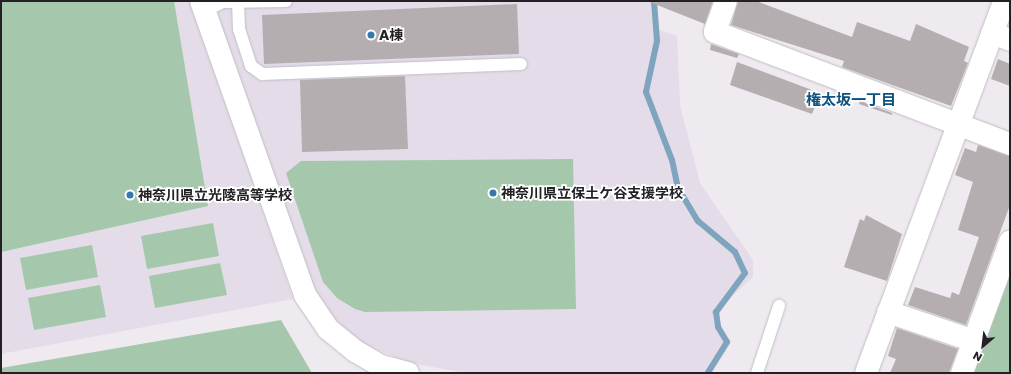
<!DOCTYPE html>
<html>
<head>
<meta charset="utf-8">
<style>
	body { margin:0 }
	#map { position:relative; width:1011px; height:374px; overflow:hidden; background:#eeeaf0; font-family:Poppins,"Noto Sans JP",sans-serif }
	div>[style] { position:absolute }
	[style*='--x'] { left:calc(var(--x)*1px); top:calc(var(--y)*1px); width:calc(var(--w)*1px); rotate:calc(var(--a)*1deg) }
	.built>* { inset:0; background:#e4dce9 }
	.green>* { inset:0; background:#a5c8ac }
	.stream>* { height:6px; margin:-3px; padding:0 3px; transform-origin:3px; border-radius:3px; background:#7fa4bd }
	.building>* { inset:0; background:#b5aeb0 }
	.roads { filter:drop-shadow(0 0 1px #c1bdc3) drop-shadow(0 0 1px #c1bdc3) }
	.lane>* { height:12px; margin:-6px; padding:0 6px; transform-origin:6px; border-radius:6px; background:#fff }
	.street>* { height:22px; margin:-11px; padding:0 11px; transform-origin:11px; border-radius:11px; background:#fff }
	.dots>* { width:11px; height:11px; translate:-50% -50%; box-sizing:border-box; border:2px solid #fff; border-radius:50% }
	span { translate:-50% -50%; white-space:nowrap; text-align:center; line-height:1.15; -webkit-text-stroke:3.5px #fff; paint-order:stroke }
	.poi-label { font-size:14px; color:#232124; font-weight:700 }
	.left { translate:0 -50%; text-align:left }
	.neighbourhood-label { font-size:15px; color:#0d5281; font-weight:700 }
	.frame { position:absolute; inset:0; border:2px solid #232124; pointer-events:none }
	.north { position:absolute; left:963px; top:326px; width:40px; height:40px; -webkit-text-stroke:3px #fff; paint-order:stroke; rotate:208deg; font-size:11px; font-weight:700; line-height:16px; text-align:center; color:#232124 }
	.north::after { content:''; display:block; margin:auto; width:14px; height:18px; background:#232124; clip-path:polygon(50% 0,100% 100%,50% 72%,0 100%) }
</style>
</head>
<body>
<div id="map">
	<div class="built">
		<div style="clip-path:polygon(1px 1px,190px 1px,293px 299px,1px 354px)"></div>
		<div style="clip-path:polygon(210px 1px,654px 1px,656px 29px,677px 36px,680px 105px,700px 183px,753px 260px,753px 277px,728px 300px,719px 314px,719px 325px,731px 343px,712px 373px,466px 373px,411px 363px,363px 344px,332px 320px,313px 290px)"></div>
	</div>
	<div class="green">
		<div style="clip-path:polygon(1px 1px,174px 1px,208px 206px,1px 252px)"></div>
		<div style="clip-path:polygon(573px 159px,576px 309px,365px 312px,355px 309px,337px 298px,323px 282px,286px 173px,301px 161px)"></div>
		<div style="clip-path:polygon(213px 223px,219px 256px,147px 269px,141px 236px)"></div>
		<div style="clip-path:polygon(92px 245px,98px 277px,26px 290px,20px 258px)"></div>
		<div style="clip-path:polygon(220px 263px,227px 295px,155px 308px,149px 276px)"></div>
		<div style="clip-path:polygon(1010px 276px,1010px 373px,973px 373px)"></div>
		<div style="clip-path:polygon(100px 285px,106px 317px,34px 330px,28px 298px)"></div>
		<div style="clip-path:polygon(281px 320px,312px 373px,1px 373px,1px 368px)"></div>
	</div>
	<div class="stream">
		<div style="--x:654;--y:1;--w:40;--a:85.7"></div>
		<div style="--x:657;--y:41;--w:52;--a:102.2"></div>
		<div style="--x:646;--y:92;--w:73;--a:69.1"></div>
		<div style="--x:672;--y:160;--w:29;--a:78"></div>
		<div style="--x:678;--y:188;--w:39;--a:59"></div>
		<div style="--x:698;--y:221;--w:48;--a:40"></div>
		<div style="--x:735;--y:252;--w:23;--a:65"></div>
		<div style="--x:745;--y:273;--w:49;--a:126.6"></div>
		<div style="--x:716;--y:312;--w:15;--a:82"></div>
		<div style="--x:718;--y:327;--w:17;--a:59"></div>
		<div style="--x:727;--y:342;--w:36;--a:122"></div>
	</div>
	<div class="building">
		<div style="clip-path:polygon(647px 1px,713px 1px,705px 24px)"></div>
		<div style="clip-path:polygon(738px 1px,756px 1px,852px 37px,857px 22px,910px 41px,916px 24px,969px 47px,964px 61px,968px 63px,951px 106px,842px 67px,844px 61px,731px 25px)"></div>
		<div style="clip-path:polygon(517px 4px,519px 54px,264px 64px,262px 15px)"></div>
		<div style="clip-path:polygon(711px 44px,739px 54px,737px 58px,710px 50px)"></div>
		<div style="clip-path:polygon(998px 59px,1010px 64px,1010px 86px,991px 79px)"></div>
		<div style="clip-path:polygon(737px 62px,820px 93px,812px 114px,730px 85px)"></div>
		<div style="clip-path:polygon(405px 76px,408px 149px,302px 152px,300px 80px)"></div>
		<div style="clip-path:polygon(860px 101px,892px 113px,892px 115px,859px 104px)"></div>
		<div style="clip-path:polygon(978px 145px,1010px 156px,1010px 205px,966px 325px,908px 305px,915px 287px,950px 298px,952px 292px,959px 295px,979px 237px,958px 230px,973px 182px,955px 175px,965px 148px,976px 152px)"></div>
		<div style="clip-path:polygon(866px 215px,902px 234px,887px 281px,844px 267px,860px 219px,864px 221px)"></div>
		<div style="clip-path:polygon(897px 328px,958px 349px,949px 373px,890px 373px,896px 359px,888px 356px)"></div>
	</div>
	<div class="roads">
		<div class="lane">
			<div style="--x:238;--y:1;--w:28;--a:88"></div>
			<div style="--x:239;--y:29;--w:39;--a:72"></div>
			<div style="--x:251;--y:66;--w:14;--a:36"></div>
			<div style="--x:262;--y:74;--w:259;--a:-2.2"></div>
			<div style="--x:205;--y:11;--w:20;--a:-27"></div>
			<div style="--x:223;--y:2;--w:63;--a:-0.9"></div>
			<div style="--x:757;--y:373;--w:71;--a:-71.8"></div>
		</div>
		<div class="street">
			<div style="--x:201;--y:1;--w:312;--a:70.5"></div>
			<div style="--x:305;--y:295;--w:41;--a:55.9"></div>
			<div style="--x:328;--y:329;--w:35;--a:39"></div>
			<div style="--x:355;--y:351;--w:30;--a:30"></div>
			<div style="--x:381;--y:366;--w:28;--a:15"></div>
			<div style="--x:726;--y:1;--w:33;--a:110"></div>
			<div style="--x:715;--y:32;--w:316;--a:20.8"></div>
			<div style="--x:992;--y:33;--w:19;--a:21"></div>
			<div style="--x:888;--y:312;--w:91;--a:18.6"></div>
			<div style="--x:866;--y:373;--w:397;--a:-69.6"></div>
			<div style="--x:962;--y:373;--w:140;--a:-69.9"></div>
		</div>
	</div>
	<div class="dots">
		<div style="left:371px;top:35px;background:#3479ae"></div>
		<div style="left:493px;top:193px;background:#3479ae"></div>
		<div style="left:130px;top:195px;background:#3479ae"></div>
	</div>
	<div class="poi-label">
		<span class="left" style="left:379px;top:35px">A棟</span>
		<span class="left" style="left:501px;top:193px">神奈川県立保土ケ谷支援学校</span>
		<span class="left" style="left:138px;top:195px">神奈川県立光陵高等学校</span>
	</div>
	<div class="neighbourhood-label">
		<span style="left:851px;top:100px">権太坂一丁目</span>
	</div>
	<div class="frame"></div>
	<div class="north">N</div>
</div>
</body>
</html>
